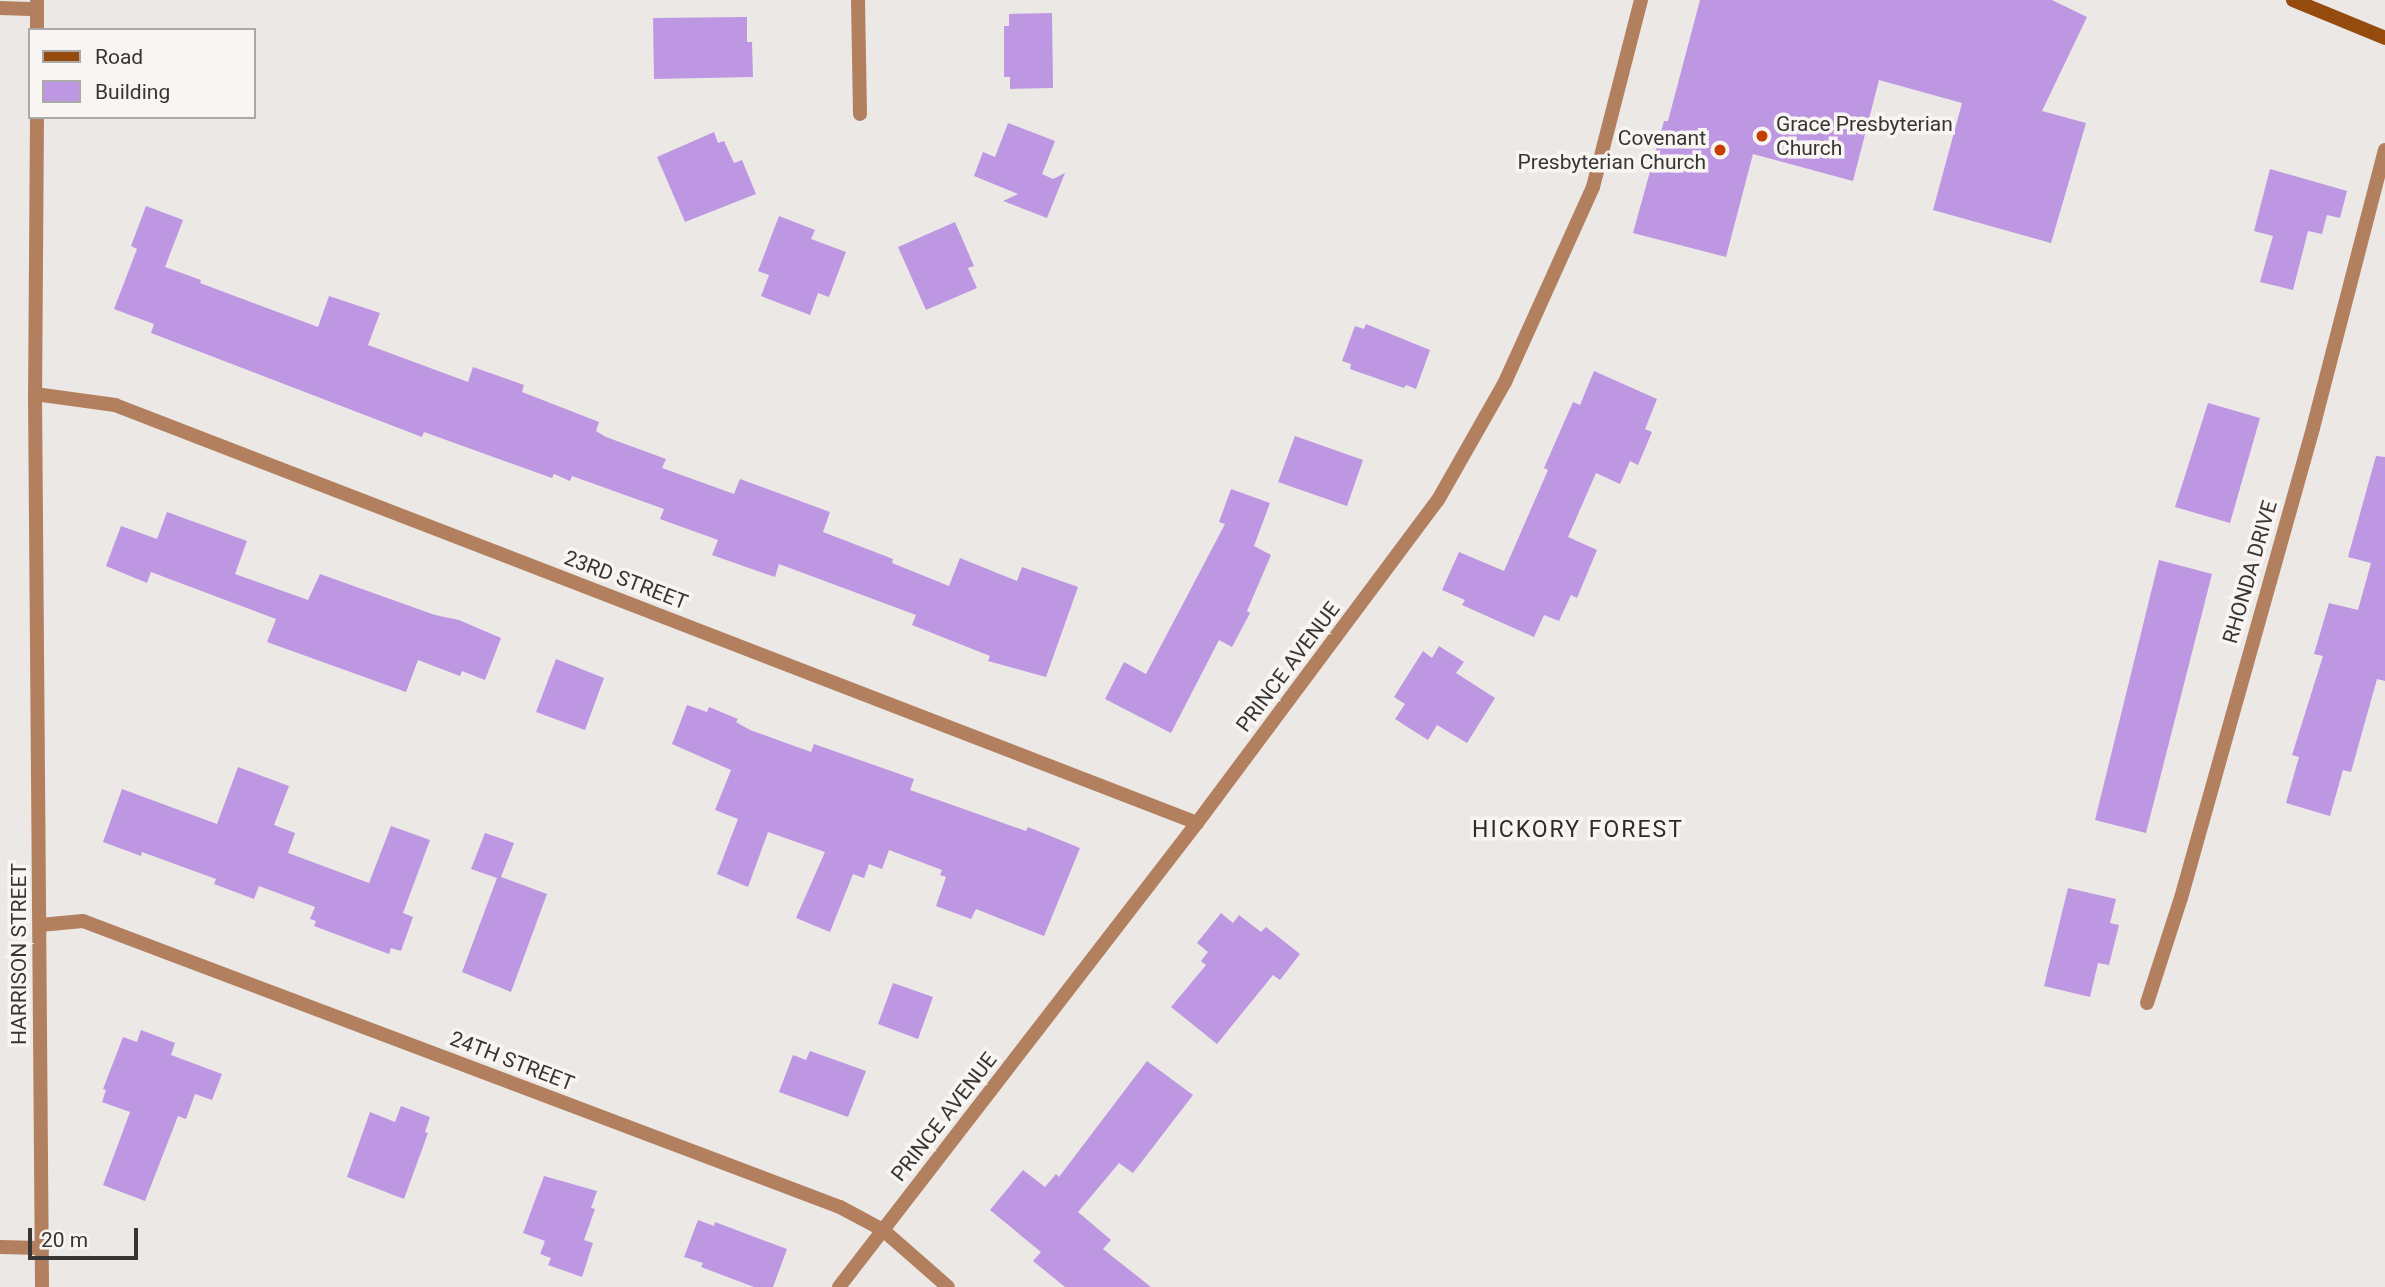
<!DOCTYPE html>
<html>
<head>
<meta charset="utf-8">
<style>
	body { margin:0 }
	#map { position:relative; width:2385px; height:1287px; overflow:hidden; background:#ebe8e6; font-family:Roboto,sans-serif }
	div>[style] { position:absolute }
	[style*='--x'] { left:calc(var(--x)*1px); top:calc(var(--y)*1px); width:calc(var(--w)*1px); rotate:calc(var(--a)*1deg) }
	.building>* { inset:0; background:#be97e3 }
	.minor>* { height:14px; margin:-7px; padding:0 7px; transform-origin:7px; border-radius:7px; background:#b3805f }
	.tertiary>* { height:14px; margin:-7px; padding:0 7px; transform-origin:7px; border-radius:7px; background:#b3805f }
	.secondary>* { height:14px; margin:-7px; padding:0 7px; transform-origin:7px; border-radius:7px; background:#944b0d }
	.dots>* { width:19px; height:19px; translate:-50% -50%; box-sizing:border-box; border:4px solid #f8f5f3; border-radius:50% }
	span { translate:-50% -50%; white-space:nowrap; text-align:center; line-height:1.15; -webkit-text-stroke:7px #f8f5f3; paint-order:stroke }
	.poi-label { font-size:21px; color:#383635 }
	.left { translate:0 -50%; text-align:left }
	.right { translate:-100% -50%; text-align:right }
	.street-label { font-size:21px; color:#383635 }
	.neighbourhood-label { font-size:23px; color:#2e2c2a; letter-spacing:2px }
	.legend { position:absolute; left:28px; top:28px; width:228px; height:91px; box-sizing:border-box; background:#f8f5f3; border:2px solid #aba9a7; margin:0; padding:9px 12px; list-style:none; font-size:21px; color:#383635 }
	.legend li { display:flex; align-items:center; gap:14px; height:35px }
	.legend b { width:35px; border:2px solid #aba9a7 }
	.scale { position:absolute; left:28px; top:1228px; width:110px; height:32px; box-sizing:border-box; border:4px solid #383635; border-top:0; padding-left:9px; font-size:21px; line-height:24px; white-space:nowrap; color:#383635; -webkit-text-stroke:5px #f8f5f3; paint-order:stroke }
</style>
</head>
<body>
<div id="map">
	<div class="building">
		<div style="clip-path:polygon(1700px 0,2052px 0,2087px 17px,2042px 111px,2086px 123px,2051px 243px,1933px 210px,1962px 103px,1879px 80px,1853px 181px,1753px 154px,1726px 257px,1633px 233px,1664px 121px,1668px 121px)"></div>
		<div style="clip-path:polygon(1052px 13px,1053px 88px,1010px 89px,1010px 77px,1004px 77px,1004px 26px,1009px 26px,1009px 14px)"></div>
		<div style="clip-path:polygon(747px 17px,747px 42px,752px 42px,753px 77px,654px 79px,653px 18px)"></div>
		<div style="clip-path:polygon(1008px 123px,1055px 141px,1042px 174px,1053px 179px,1065px 173px,1047px 218px,1003px 201px,1018px 194px,974px 176px,983px 152px,995px 157px)"></div>
		<div style="clip-path:polygon(714px 132px,718px 143px,724px 141px,734px 163px,742px 160px,756px 194px,685px 222px,657px 157px)"></div>
		<div style="clip-path:polygon(2270px 169px,2347px 191px,2340px 218px,2327px 215px,2322px 234px,2308px 231px,2293px 290px,2260px 282px,2273px 236px,2254px 231px)"></div>
		<div style="clip-path:polygon(146px 206px,183px 220px,165px 267px,201px 280px,200px 283px,318px 327px,329px 296px,380px 313px,368px 345px,468px 382px,473px 367px,524px 385px,522px 392px,599px 422px,596px 431px,606px 437px,666px 459px,662px 468px,734px 494px,740px 479px,830px 512px,823px 532px,893px 559px,892px 563px,949px 586px,960px 558px,1017px 581px,1022px 567px,1078px 587px,1046px 677px,988px 661px,990px 656px,912px 625px,916px 615px,779px 564px,775px 577px,712px 555px,718px 540px,660px 519px,664px 509px,572px 476px,570px 481px,554px 474px,552px 478px,424px 432px,422px 437px,151px 333px,154px 324px,114px 309px,137px 249px,131px 246px)"></div>
		<div style="clip-path:polygon(779px 216px,815px 230px,811px 239px,846px 252px,829px 297px,818px 293px,810px 315px,761px 296px,769px 275px,758px 271px)"></div>
		<div style="clip-path:polygon(955px 222px,974px 266px,968px 268px,977px 288px,926px 310px,898px 247px)"></div>
		<div style="clip-path:polygon(1366px 324px,1430px 350px,1416px 389px,1406px 385px,1404px 388px,1350px 369px,1351px 364px,1342px 361px,1355px 326px,1364px 329px)"></div>
		<div style="clip-path:polygon(1594px 371px,1657px 399px,1645px 429px,1652px 432px,1638px 465px,1630px 461px,1620px 484px,1596px 473px,1568px 537px,1597px 550px,1577px 598px,1571px 595px,1559px 621px,1544px 615px,1534px 637px,1462px 605px,1465px 600px,1442px 590px,1459px 552px,1504px 571px,1548px 470px,1544px 468px,1573px 402px,1580px 405px)"></div>
		<div style="clip-path:polygon(2208px 403px,2260px 418px,2230px 523px,2175px 507px)"></div>
		<div style="clip-path:polygon(1295px 436px,1363px 460px,1347px 506px,1278px 482px)"></div>
		<div style="clip-path:polygon(2376px 456px,2385px 457px,2385px 681px,2377px 679px,2351px 772px,2343px 770px,2330px 816px,2286px 803px,2299px 757px,2292px 755px,2323px 656px,2314px 654px,2329px 603px,2358px 610px,2371px 563px,2348px 557px)"></div>
		<div style="clip-path:polygon(1231px 489px,1270px 503px,1254px 546px,1271px 555px,1247px 611px,1250px 613px,1232px 647px,1219px 640px,1171px 733px,1105px 699px,1124px 662px,1146px 674px,1225px 524px,1219px 522px)"></div>
		<div style="clip-path:polygon(167px 512px,247px 541px,235px 574px,308px 600px,320px 574px,435px 615px,459px 620px,501px 638px,485px 680px,462px 671px,460px 676px,418px 660px,406px 692px,267px 642px,276px 619px,151px 572px,147px 583px,106px 566px,121px 526px,157px 539px)"></div>
		<div style="clip-path:polygon(2159px 560px,2212px 574px,2146px 833px,2095px 820px)"></div>
		<div style="clip-path:polygon(1439px 646px,1464px 662px,1456px 673px,1495px 698px,1467px 743px,1437px 725px,1428px 740px,1395px 719px,1405px 704px,1394px 697px,1423px 651px,1432px 658px)"></div>
		<div style="clip-path:polygon(556px 659px,604px 678px,585px 730px,536px 712px)"></div>
		<div style="clip-path:polygon(687px 705px,707px 712px,709px 707px,738px 719px,736px 722px,750px 730px,811px 752px,814px 744px,914px 779px,910px 790px,1026px 831px,1028px 827px,1080px 848px,1044px 936px,976px 909px,971px 919px,936px 906px,946px 877px,940px 875px,942px 870px,889px 850px,882px 869px,869px 864px,864px 878px,853px 874px,830px 932px,796px 918px,825px 852px,768px 832px,748px 887px,717px 874px,738px 819px,715px 810px,731px 770px,672px 744px)"></div>
		<div style="clip-path:polygon(238px 767px,289px 786px,274px 825px,295px 833px,288px 853px,369px 883px,391px 826px,430px 840px,403px 913px,413px 917px,401px 951px,391px 948px,389px 954px,314px 926px,316px 921px,310px 919px,315px 907px,259px 886px,254px 899px,214px 884px,216px 879px,142px 852px,141px 856px,103px 842px,122px 789px,217px 824px)"></div>
		<div style="clip-path:polygon(485px 833px,514px 843px,501px 877px,547px 894px,511px 992px,462px 972px,497px 878px,471px 869px)"></div>
		<div style="clip-path:polygon(2068px 888px,2116px 899px,2110px 923px,2119px 925px,2109px 965px,2098px 963px,2090px 997px,2044px 986px)"></div>
		<div style="clip-path:polygon(1221px 913px,1233px 923px,1239px 915px,1261px 932px,1266px 927px,1300px 954px,1280px 980px,1273px 975px,1217px 1044px,1171px 1007px,1206px 965px,1201px 961px,1208px 952px,1197px 943px)"></div>
		<div style="clip-path:polygon(893px 983px,933px 997px,918px 1039px,878px 1024px)"></div>
		<div style="clip-path:polygon(141px 1030px,175px 1043px,171px 1055px,222px 1074px,212px 1100px,195px 1094px,186px 1119px,178px 1116px,145px 1201px,103px 1185px,130px 1112px,102px 1102px,106px 1090px,103px 1089px,123px 1037px,137px 1042px)"></div>
		<div style="clip-path:polygon(810px 1051px,866px 1071px,848px 1117px,779px 1092px,793px 1055px,806px 1060px)"></div>
		<div style="clip-path:polygon(1147px 1061px,1193px 1095px,1133px 1173px,1119px 1163px,1078px 1212px,1111px 1240px,1103px 1249px,1151px 1287px,1065px 1287px,1033px 1261px,1041px 1252px,990px 1210px,1023px 1170px,1045px 1187px,1056px 1174px,1059px 1177px)"></div>
		<div style="clip-path:polygon(401px 1106px,430px 1117px,425px 1132px,428px 1133px,404px 1199px,347px 1177px,370px 1112px,395px 1122px)"></div>
		<div style="clip-path:polygon(544px 1176px,597px 1191px,591px 1208px,595px 1209px,584px 1240px,593px 1243px,582px 1277px,548px 1265px,551px 1258px,540px 1254px,545px 1241px,523px 1233px)"></div>
		<div style="clip-path:polygon(698px 1220px,714px 1226px,715px 1222px,787px 1249px,773px 1287px,754px 1287px,701px 1267px,703px 1263px,684px 1257px)"></div>
	</div>
	<div class="minor">
		<div style="--x:858;--y:0;--w:114;--a:89"></div>
		<div style="--x:0;--y:8;--w:37;--a:2"></div>
		<div style="--x:37;--y:30;--w:29;--a:-90"></div>
		<div style="--x:37;--y:117;--w:277;--a:90.4"></div>
		<div style="--x:35;--y:394;--w:893;--a:89.55"></div>
		<div style="--x:35;--y:394;--w:81;--a:7.8"></div>
		<div style="--x:115;--y:405;--w:1160;--a:21.12"></div>
		<div style="--x:40;--y:925;--w:43;--a:-5.3"></div>
		<div style="--x:83;--y:921;--w:809;--a:20.7"></div>
		<div style="--x:840;--y:1207;--w:49;--a:28.1"></div>
		<div style="--x:883;--y:1230;--w:86;--a:41.2"></div>
		<div style="--x:2147;--y:1003;--w:110;--a:-72.1"></div>
		<div style="--x:2181;--y:898;--w:488;--a:-74.3"></div>
		<div style="--x:2313;--y:428;--w:287;--a:-75.5"></div>
		<div style="--x:0;--y:1247;--w:42;--a:1.4"></div>
	</div>
	<div class="tertiary">
		<div style="--x:839;--y:1287;--w:586;--a:-52.35"></div>
		<div style="--x:1197;--y:823;--w:403;--a:-53.3"></div>
		<div style="--x:1438;--y:500;--w:136;--a:-60.4"></div>
		<div style="--x:1505;--y:382;--w:214;--a:-65.7"></div>
		<div style="--x:1593;--y:187;--w:193;--a:-75.6"></div>
	</div>
	<div class="secondary">
		<div style="--x:2293;--y:0;--w:100;--a:22.4"></div>
	</div>
	<div class="dots">
		<div style="left:1762px;top:136px;background:#c53f01"></div>
		<div style="left:1720px;top:150px;background:#c53f01"></div>
	</div>
	<div class="poi-label">
		<span class="left" style="left:1776px;top:136px">Grace Presbyterian<br>Church</span>
		<span class="right" style="left:1706px;top:150px">Covenant<br>Presbyterian Church</span>
	</div>
	<div class="street-label">
		<span style="left:2250px;top:572px;rotate:-74deg">RHONDA DRIVE</span>
		<span style="left:626px;top:580px;rotate:21deg">23RD STREET</span>
		<span style="left:1288px;top:667px;rotate:-53deg">PRINCE AVENUE</span>
		<span style="left:19px;top:954px;rotate:-90deg">HARRISON STREET</span>
		<span style="left:512px;top:1061px;rotate:21deg">24TH STREET</span>
		<span style="left:944px;top:1117px;rotate:-52deg">PRINCE AVENUE</span>
	</div>
	<div class="neighbourhood-label">
		<span style="left:1578px;top:830px">HICKORY FOREST</span>
	</div>
	<ul class="legend">
	<li><b style="height:9px;background:#944b0d"></b>Road</li>
	<li><b style="height:19px;background:#be97e3"></b>Building</li>
	</ul>
	<div class="scale">20 m</div>
</div>
</body>
</html>
